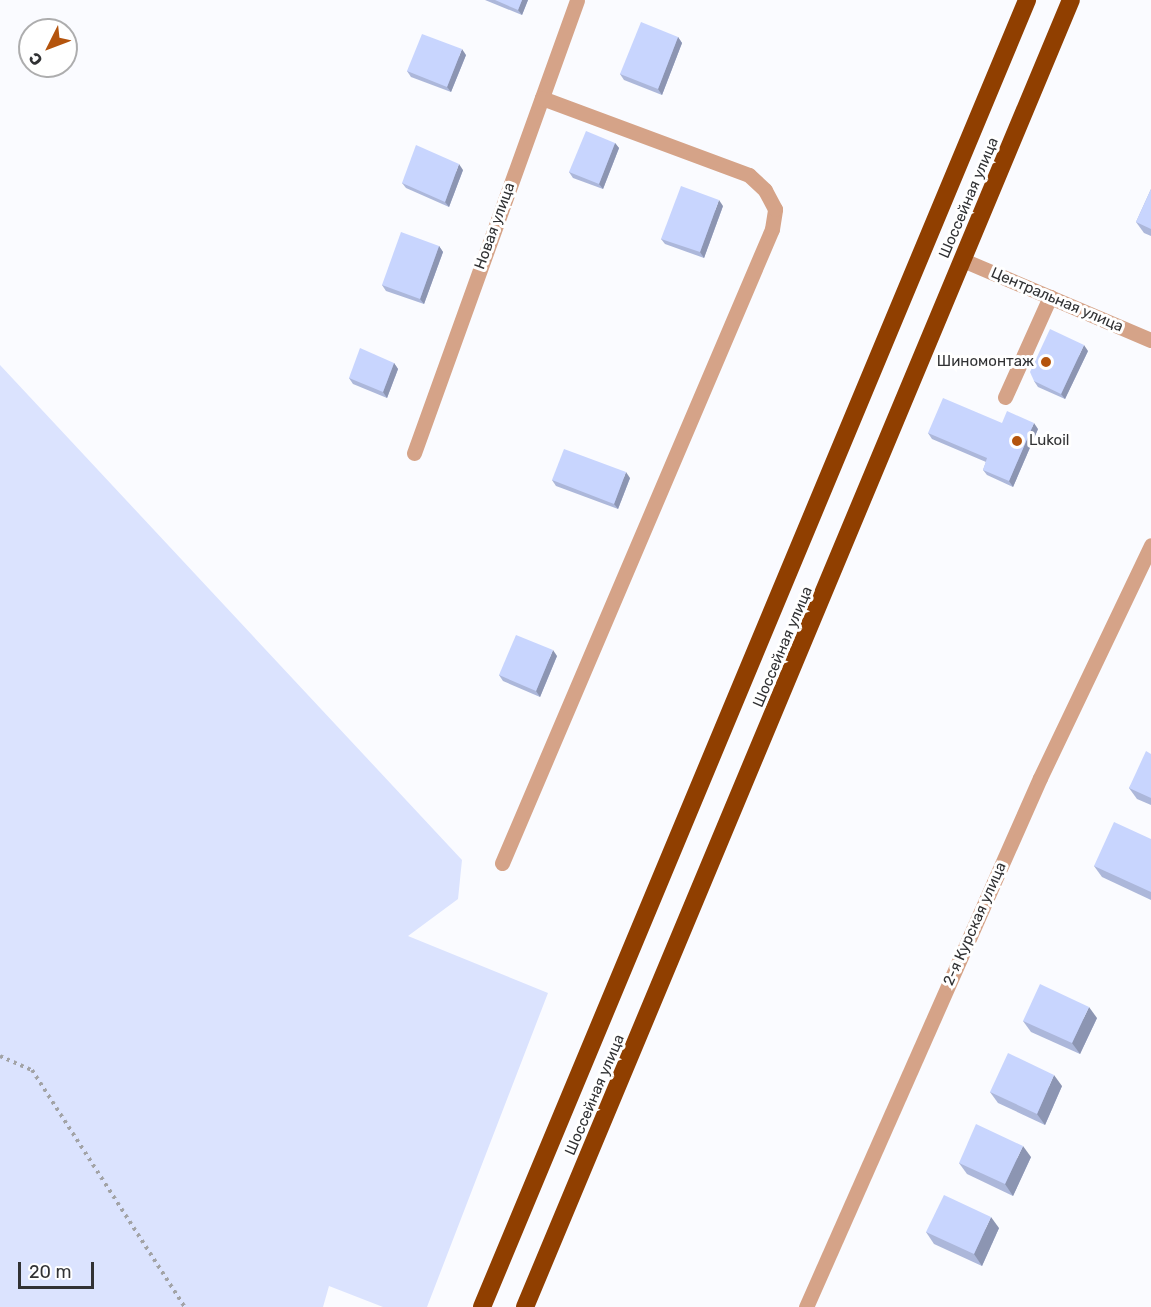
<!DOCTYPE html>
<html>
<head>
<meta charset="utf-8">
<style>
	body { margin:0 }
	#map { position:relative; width:1151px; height:1307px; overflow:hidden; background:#fafbff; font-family:Rubik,sans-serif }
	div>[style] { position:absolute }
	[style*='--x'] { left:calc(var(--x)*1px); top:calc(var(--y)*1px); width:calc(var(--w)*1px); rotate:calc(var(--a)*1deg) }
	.green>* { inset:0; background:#dbe3fe }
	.path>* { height:4px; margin-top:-2px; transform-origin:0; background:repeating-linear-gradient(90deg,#a2a3a6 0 3px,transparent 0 7.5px) }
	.minor>* { height:15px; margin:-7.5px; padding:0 7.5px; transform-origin:7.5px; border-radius:7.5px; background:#d5a388 }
	.highway>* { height:18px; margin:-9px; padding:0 9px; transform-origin:9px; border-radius:9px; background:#903f00 }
	.wall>* { inset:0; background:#acb7da }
	.shaded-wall>* { inset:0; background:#8c95b2 }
	.building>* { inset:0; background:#c8d5fe }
	.dots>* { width:16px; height:16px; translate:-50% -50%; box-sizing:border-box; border:3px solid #fff; border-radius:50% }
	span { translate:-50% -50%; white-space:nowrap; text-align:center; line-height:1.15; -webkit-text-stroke:6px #fff; paint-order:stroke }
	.street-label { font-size:15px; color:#313234 }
	.poi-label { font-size:15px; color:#313234 }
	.right { translate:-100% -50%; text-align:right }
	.left { translate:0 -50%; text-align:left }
	.north { position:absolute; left:18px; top:18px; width:60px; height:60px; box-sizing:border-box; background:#fff; border:2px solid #adadae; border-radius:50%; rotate:228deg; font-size:16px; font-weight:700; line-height:24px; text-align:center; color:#313234 }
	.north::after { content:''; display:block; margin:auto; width:21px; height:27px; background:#b4540d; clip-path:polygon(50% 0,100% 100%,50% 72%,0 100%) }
	.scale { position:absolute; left:18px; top:1262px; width:76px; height:27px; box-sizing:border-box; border:3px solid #313234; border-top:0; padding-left:8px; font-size:18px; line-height:21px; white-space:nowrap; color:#313234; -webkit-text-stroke:4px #fff; paint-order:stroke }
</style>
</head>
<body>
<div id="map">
	<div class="green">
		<div style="clip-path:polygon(0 365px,462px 860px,458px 899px,408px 936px,548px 993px,427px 1307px,383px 1307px,329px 1286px,323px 1307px,0 1307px)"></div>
	</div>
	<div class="path">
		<div style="--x:0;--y:1056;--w:35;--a:24"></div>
		<div style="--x:32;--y:1070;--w:282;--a:57.2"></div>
	</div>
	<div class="minor">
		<div style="--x:963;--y:260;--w:204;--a:23.1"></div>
		<div style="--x:1005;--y:397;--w:110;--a:-65.8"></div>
		<div style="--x:414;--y:453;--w:481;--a:-70.2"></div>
		<div style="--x:502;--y:863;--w:689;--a:-66.93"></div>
		<div style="--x:772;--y:229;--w:20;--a:-81"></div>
		<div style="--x:775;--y:209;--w:21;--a:-118"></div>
		<div style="--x:765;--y:190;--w:22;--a:-137"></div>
		<div style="--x:749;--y:175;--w:221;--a:-159.6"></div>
		<div style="--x:806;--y:1307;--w:578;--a:-66.14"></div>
		<div style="--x:1040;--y:778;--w:258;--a:-64.5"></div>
	</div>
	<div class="highway">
		<div style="--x:482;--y:1307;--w:1416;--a:-67.36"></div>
		<div style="--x:525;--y:1307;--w:1416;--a:-67.33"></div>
	</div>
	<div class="wall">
		<div style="clip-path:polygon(485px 0,528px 0,522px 15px)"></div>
		<div style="clip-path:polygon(678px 37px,682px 43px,662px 95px,624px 80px,620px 74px)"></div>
		<div style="clip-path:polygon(466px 55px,451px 92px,411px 77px,407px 71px)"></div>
		<div style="clip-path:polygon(615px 143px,619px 148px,603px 189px,573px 178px,569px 172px)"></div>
		<div style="clip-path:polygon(463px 170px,449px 207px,406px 188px,402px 183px)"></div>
		<div style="clip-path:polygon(1151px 189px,1151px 236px,1144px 233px,1136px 222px)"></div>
		<div style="clip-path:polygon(723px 206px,704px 258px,665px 244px,661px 239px)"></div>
		<div style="clip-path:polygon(439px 246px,443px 252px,424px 304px,386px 291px,382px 285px)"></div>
		<div style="clip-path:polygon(1088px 351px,1065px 399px,1038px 387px,1034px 381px)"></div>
		<div style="clip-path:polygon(394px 363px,398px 369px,387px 398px,353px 384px,349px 378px)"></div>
		<div style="clip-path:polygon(1002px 423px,1038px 429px,1013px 487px,987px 475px,983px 470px,986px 462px,932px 439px,928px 433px)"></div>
		<div style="clip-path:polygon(630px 478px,618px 509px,556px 486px,552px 480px)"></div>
		<div style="clip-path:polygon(557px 656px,540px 697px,503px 681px,499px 675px)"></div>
		<div style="clip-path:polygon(1151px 754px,1151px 805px,1137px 799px,1129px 788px)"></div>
		<div style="clip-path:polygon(1151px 839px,1151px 900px,1102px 877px,1094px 866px)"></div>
		<div style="clip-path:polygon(1097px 1018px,1080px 1054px,1031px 1032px,1023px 1021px)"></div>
		<div style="clip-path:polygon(1062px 1086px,1045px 1125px,998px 1103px,990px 1092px)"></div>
		<div style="clip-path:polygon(1031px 1157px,1013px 1196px,967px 1174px,959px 1163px)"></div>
		<div style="clip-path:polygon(999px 1228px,982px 1266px,934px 1244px,926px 1232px)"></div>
	</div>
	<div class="shaded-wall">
		<div style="clip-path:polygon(522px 0,528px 0,522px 15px,518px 10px)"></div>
		<div style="clip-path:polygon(678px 37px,682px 43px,662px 95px,658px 89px)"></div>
		<div style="clip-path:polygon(462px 49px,466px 55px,451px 92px,447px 87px)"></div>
		<div style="clip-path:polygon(615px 143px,619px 148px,603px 189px,599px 184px)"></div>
		<div style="clip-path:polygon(459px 164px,463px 170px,449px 207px,445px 202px)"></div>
		<div style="clip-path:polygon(719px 200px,723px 206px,704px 258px,700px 252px)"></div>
		<div style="clip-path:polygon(439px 246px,443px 252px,424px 304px,420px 299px)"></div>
		<div style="clip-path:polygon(1084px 345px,1088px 351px,1065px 399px,1061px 394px)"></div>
		<div style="clip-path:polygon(394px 363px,398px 369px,387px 398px,383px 392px)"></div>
		<div style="clip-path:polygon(1034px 423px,1038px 429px,1013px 487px,1009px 481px)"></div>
		<div style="clip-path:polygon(626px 472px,630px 478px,618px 509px,614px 504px)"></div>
		<div style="clip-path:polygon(553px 650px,557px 656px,540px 697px,536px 691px)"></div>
		<div style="clip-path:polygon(1089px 1007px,1097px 1018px,1080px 1054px,1072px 1043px)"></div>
		<div style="clip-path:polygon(1054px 1075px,1062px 1086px,1045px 1125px,1037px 1114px)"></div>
		<div style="clip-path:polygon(1023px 1146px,1031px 1157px,1013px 1196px,1005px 1184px)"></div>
		<div style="clip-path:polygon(991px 1217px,999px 1228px,982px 1266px,974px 1254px)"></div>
	</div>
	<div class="building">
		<div style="clip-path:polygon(495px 0,522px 0,518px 10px)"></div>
		<div style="clip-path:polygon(641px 22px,678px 37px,658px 89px,620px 74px)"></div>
		<div style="clip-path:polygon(422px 34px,462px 49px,447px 87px,407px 71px)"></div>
		<div style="clip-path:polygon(586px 131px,615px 143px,599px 184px,569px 172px)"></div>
		<div style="clip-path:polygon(416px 145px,459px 164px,445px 202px,402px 183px)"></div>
		<div style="clip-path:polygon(681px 186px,719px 200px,700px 252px,661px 239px)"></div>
		<div style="clip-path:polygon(1151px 189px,1151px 229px,1136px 222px)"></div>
		<div style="clip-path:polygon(401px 232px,439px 246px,420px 299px,382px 285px)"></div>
		<div style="clip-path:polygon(1050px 329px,1084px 345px,1061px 394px,1034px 381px,1030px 372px)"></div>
		<div style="clip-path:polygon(360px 348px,394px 363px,383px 392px,349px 378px)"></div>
		<div style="clip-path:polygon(943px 398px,1002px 423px,1007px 411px,1034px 423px,1009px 481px,983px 470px,987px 458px,928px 433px)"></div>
		<div style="clip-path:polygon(564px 449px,626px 472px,614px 504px,552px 480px)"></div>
		<div style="clip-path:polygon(516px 635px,553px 650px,536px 691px,499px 675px)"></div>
		<div style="clip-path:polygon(1146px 751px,1151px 754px,1151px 798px,1129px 788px)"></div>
		<div style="clip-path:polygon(1114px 822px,1151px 839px,1151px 892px,1094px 866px)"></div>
		<div style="clip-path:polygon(1040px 984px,1089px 1007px,1072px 1043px,1023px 1021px)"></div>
		<div style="clip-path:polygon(1008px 1053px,1054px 1075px,1037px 1114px,990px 1092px)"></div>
		<div style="clip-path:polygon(976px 1124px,1023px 1146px,1005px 1184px,959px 1163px)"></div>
		<div style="clip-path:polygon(944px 1195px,991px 1217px,974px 1254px,926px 1232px)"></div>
	</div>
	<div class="dots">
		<div style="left:1046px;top:362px;background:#b4540d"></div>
		<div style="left:1017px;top:441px;background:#b4540d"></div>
	</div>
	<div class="street-label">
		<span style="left:969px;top:198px;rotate:-67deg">Шоссейная улица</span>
		<span style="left:495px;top:226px;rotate:-70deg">Новая улица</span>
		<span style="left:1057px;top:300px;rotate:23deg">Центральная улица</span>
		<span style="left:783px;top:647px;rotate:-67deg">Шоссейная улица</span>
		<span style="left:975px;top:924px;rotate:-66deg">2-я Курская улица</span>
		<span style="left:595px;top:1095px;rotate:-67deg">Шоссейная улица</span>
	</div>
	<div class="poi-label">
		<span class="right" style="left:1034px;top:362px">Шиномонтаж</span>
		<span class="left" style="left:1029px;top:441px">Lukoil</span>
	</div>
	<div class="north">С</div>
	<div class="scale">20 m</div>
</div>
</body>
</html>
